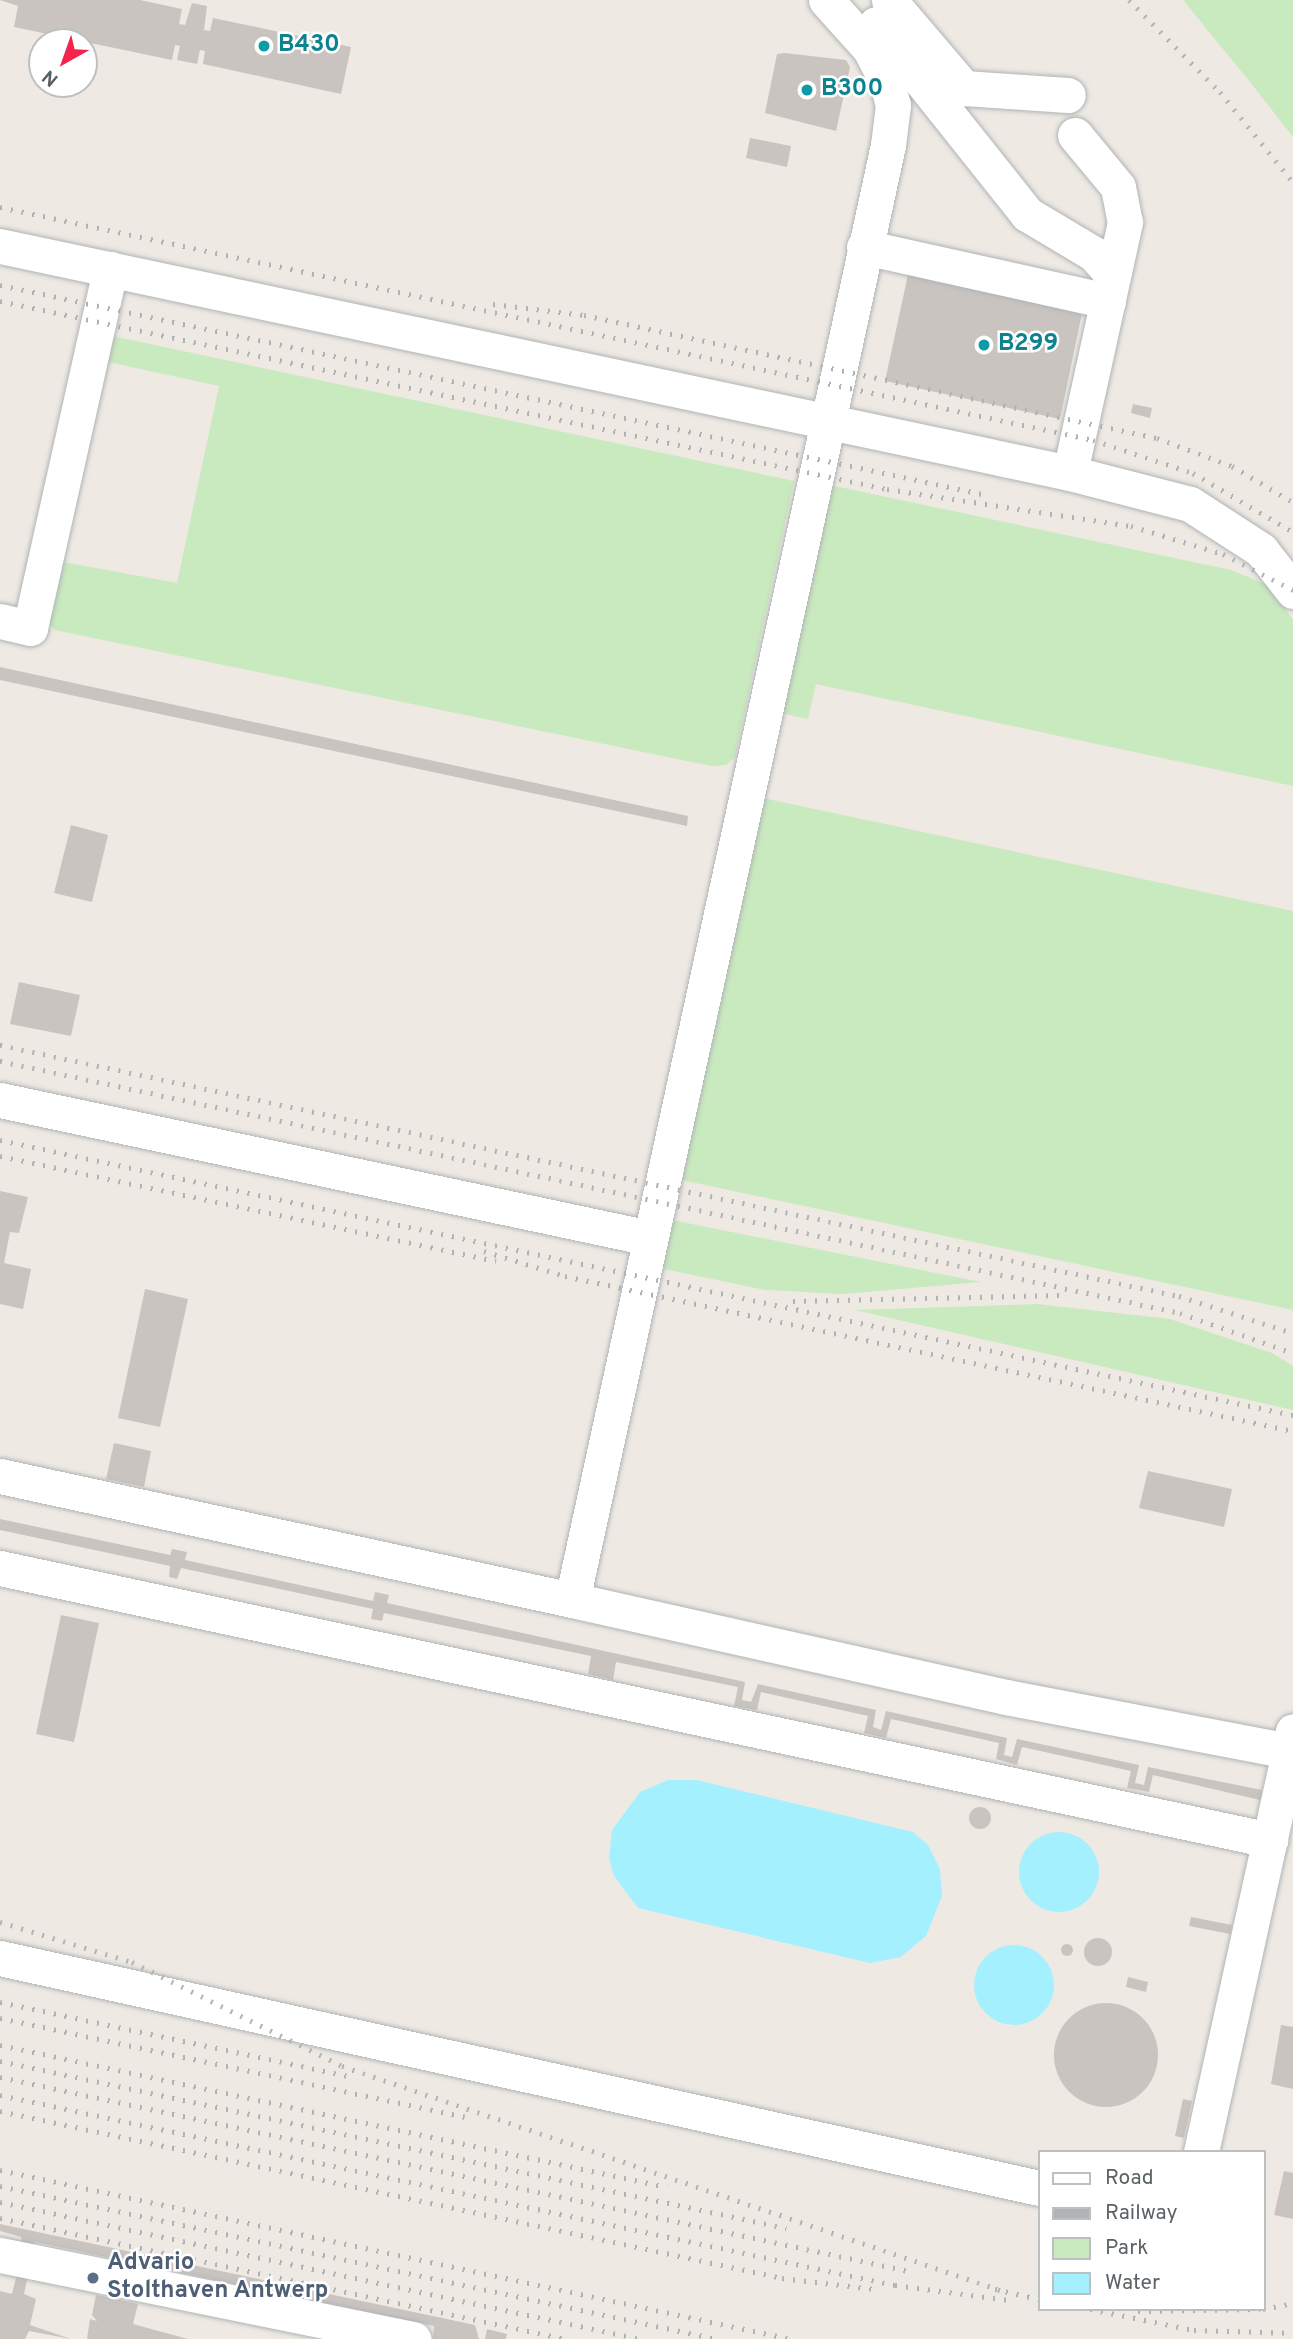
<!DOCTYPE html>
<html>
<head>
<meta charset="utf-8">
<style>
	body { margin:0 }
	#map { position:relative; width:1293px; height:2339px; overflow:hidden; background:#efe9e3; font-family:Overpass,sans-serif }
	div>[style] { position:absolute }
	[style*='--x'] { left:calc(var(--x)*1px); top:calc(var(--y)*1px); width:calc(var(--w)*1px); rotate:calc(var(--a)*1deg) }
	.green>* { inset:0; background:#c9e9be }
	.water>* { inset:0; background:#a4f0ff }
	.round { border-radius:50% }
	.building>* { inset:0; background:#cac4c0 }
	.roads { filter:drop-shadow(0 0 2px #afb4b7) drop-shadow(0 0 2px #afb4b7) }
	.minor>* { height:35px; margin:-17.5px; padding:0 17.5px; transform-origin:17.5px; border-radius:17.5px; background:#fff }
	.rail>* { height:5px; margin-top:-2.5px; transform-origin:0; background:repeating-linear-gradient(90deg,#b1b2b3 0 2px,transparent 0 11px) }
	.dots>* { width:19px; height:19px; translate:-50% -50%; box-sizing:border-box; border:4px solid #fff; border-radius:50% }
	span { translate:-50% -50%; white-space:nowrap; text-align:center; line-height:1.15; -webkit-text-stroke:5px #fff; paint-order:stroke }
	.culture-label { font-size:24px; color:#0d838f; font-weight:700 }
	.left { translate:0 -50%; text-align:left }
	.service-label { font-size:24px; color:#4e5e75; font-weight:700 }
	.legend { position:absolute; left:1038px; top:2150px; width:228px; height:161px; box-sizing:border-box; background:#fff; border:2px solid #bdc0c1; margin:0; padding:9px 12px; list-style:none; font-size:21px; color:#5b6265 }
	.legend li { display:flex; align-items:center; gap:14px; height:35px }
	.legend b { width:35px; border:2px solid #bdc0c1 }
	.north { position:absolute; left:28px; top:28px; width:70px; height:70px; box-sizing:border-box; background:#fff; border:2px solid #bdc0c1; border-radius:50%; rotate:220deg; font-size:19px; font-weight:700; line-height:28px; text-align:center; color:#5b6265 }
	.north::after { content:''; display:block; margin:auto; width:24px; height:32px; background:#f5244b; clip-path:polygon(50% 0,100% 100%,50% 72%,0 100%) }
</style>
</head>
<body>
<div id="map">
	<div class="green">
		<div style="clip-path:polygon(1183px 0,1293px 0,1293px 137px,1254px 87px)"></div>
		<div style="clip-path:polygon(112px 336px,794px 481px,735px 757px,726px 765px,711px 766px,55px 630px,48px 623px,58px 561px,177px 583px,219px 386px,108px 362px)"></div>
		<div style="clip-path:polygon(830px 485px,1231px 570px,1270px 586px,1293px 620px,1293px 786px,816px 684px,808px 719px,780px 713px)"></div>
		<div style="clip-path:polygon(763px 798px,1293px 911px,1293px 1310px,677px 1179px)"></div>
		<div style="clip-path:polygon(672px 1220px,981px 1282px,843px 1294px,765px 1290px,659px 1268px)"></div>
		<div style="clip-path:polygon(1037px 1304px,1170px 1319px,1272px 1353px,1293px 1366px,1293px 1410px,855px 1310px)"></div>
	</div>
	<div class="water">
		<div style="clip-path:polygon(668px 1780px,697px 1780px,913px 1832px,928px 1845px,940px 1869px,942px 1896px,926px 1936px,901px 1957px,870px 1963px,638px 1908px,614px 1876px,609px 1858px,612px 1830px,640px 1792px)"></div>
		<div class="round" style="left:1019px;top:1832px;width:80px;height:80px"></div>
		<div class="round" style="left:974px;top:1945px;width:80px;height:80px"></div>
	</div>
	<div class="building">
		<div style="clip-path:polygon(0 0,140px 0,182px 9px,179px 24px,185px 25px,192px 3px,207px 6px,204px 30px,210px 31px,213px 18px,351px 47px,341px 94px,203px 64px,205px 51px,200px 50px,197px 64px,177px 60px,180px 46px,175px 45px,172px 60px,14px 27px,18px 6px)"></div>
		<div style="clip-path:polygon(785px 53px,846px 60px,850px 67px,836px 131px,765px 113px,777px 54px)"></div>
		<div style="clip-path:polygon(750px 138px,791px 146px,787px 167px,746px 158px)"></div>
		<div style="clip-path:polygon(909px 270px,1083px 308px,1060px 419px,885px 381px)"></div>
		<div style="clip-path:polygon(1133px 404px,1152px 408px,1150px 418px,1131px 413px)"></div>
		<div style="clip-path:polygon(0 667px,688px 816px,687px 826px,0 680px)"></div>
		<div style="clip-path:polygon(71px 825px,108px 835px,92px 902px,54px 893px)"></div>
		<div style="clip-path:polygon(19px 982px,80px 995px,71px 1036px,10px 1024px)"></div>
		<div style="clip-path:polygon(0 1191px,28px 1197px,19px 1233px,10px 1232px,4px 1263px,31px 1269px,23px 1309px,0 1304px)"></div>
		<div style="clip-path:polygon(145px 1289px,188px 1299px,160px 1427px,118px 1418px)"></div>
		<div style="clip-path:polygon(114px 1443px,151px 1451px,144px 1487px,106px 1479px)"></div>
		<div style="clip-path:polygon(1148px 1471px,1232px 1489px,1224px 1527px,1139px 1508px)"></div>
		<div style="clip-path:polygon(0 1519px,170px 1555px,172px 1549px,187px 1552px,185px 1560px,373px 1601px,375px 1592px,389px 1595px,387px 1603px,745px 1682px,742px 1700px,751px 1702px,758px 1684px,876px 1710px,873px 1727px,881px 1730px,886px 1711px,1007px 1738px,1004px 1755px,1012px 1757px,1017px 1739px,1139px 1765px,1135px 1783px,1144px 1785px,1148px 1767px,1262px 1790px,1260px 1800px,1153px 1775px,1149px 1792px,1127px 1788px,1131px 1771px,1022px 1747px,1017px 1765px,996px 1759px,999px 1743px,891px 1719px,886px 1738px,864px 1733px,868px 1716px,761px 1692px,757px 1710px,734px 1706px,738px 1687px,616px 1662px,613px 1680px,588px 1674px,591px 1656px,384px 1613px,382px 1621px,371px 1619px,373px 1609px,181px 1568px,177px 1579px,169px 1577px,170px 1566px,0 1530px)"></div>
		<div style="clip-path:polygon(61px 1615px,99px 1623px,74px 1742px,36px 1734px)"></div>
		<div class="round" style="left:969px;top:1807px;width:22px;height:22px"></div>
		<div style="clip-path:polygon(1191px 1917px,1232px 1925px,1230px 1934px,1189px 1926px)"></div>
		<div class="round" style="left:1084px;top:1938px;width:28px;height:28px"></div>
		<div class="round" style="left:1061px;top:1944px;width:12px;height:12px"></div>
		<div style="clip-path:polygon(1128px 1977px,1148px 1982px,1146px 1992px,1126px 1987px)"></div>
		<div class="round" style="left:1054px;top:2003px;width:104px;height:104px"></div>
		<div style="clip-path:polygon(1281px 2025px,1293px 2027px,1293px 2089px,1271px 2084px)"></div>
		<div style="clip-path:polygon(1183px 2099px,1192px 2101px,1184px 2138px,1175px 2136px)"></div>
		<div style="clip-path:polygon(1284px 2171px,1293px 2173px,1293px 2219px,1274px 2215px)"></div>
		<div style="clip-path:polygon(0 2224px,475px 2325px,479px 2339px,433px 2339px,434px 2326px,35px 2242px,24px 2294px,36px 2299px,30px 2325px,71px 2339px,29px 2331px,25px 2339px,0 2339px,0 2291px,12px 2294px,23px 2250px,21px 2237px,0 2231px)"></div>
		<div style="clip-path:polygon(96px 2295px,138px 2304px,133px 2324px,188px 2339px,87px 2339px,90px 2319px,97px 2321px,92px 2315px)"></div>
		<div style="clip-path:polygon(487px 2329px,507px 2334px,506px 2339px,485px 2339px)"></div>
	</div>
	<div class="roads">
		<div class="minor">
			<div style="--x:826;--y:0;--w:66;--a:48.1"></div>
			<div style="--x:870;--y:49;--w:38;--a:63"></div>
			<div style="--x:887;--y:83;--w:23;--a:75"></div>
			<div style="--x:893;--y:105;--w:40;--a:97.1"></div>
			<div style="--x:888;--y:145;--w:1489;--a:102.25"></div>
			<div style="--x:572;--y:1600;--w:445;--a:12.6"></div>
			<div style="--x:1006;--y:1697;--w:288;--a:10.8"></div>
			<div style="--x:1289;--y:1751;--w:20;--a:-79"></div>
			<div style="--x:889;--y:0;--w:116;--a:49.6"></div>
			<div style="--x:964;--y:88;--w:104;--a:3.9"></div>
			<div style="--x:876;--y:24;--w:243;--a:51.5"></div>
			<div style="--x:1027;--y:214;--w:78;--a:30.8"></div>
			<div style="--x:1094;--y:254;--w:29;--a:49"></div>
			<div style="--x:1075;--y:135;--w:67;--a:50.4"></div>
			<div style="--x:1118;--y:187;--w:36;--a:79"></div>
			<div style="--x:1125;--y:222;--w:257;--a:102.4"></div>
			<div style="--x:1070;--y:473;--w:124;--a:14.5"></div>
			<div style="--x:1190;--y:504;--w:85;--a:32.9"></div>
			<div style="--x:1261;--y:550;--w:52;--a:52"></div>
			<div style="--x:0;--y:246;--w:1094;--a:11.98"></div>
			<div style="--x:864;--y:247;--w:250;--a:12.5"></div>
			<div style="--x:0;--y:621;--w:31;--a:13"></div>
			<div style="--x:30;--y:628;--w:368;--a:-77.4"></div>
			<div style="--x:0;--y:1100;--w:664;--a:11.99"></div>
			<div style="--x:0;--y:1476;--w:585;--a:12.23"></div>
			<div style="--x:0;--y:1568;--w:1299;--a:12.09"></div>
			<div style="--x:0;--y:1958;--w:1064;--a:12.48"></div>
			<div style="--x:1201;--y:2152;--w:411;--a:-77.6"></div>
			<div style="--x:0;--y:2255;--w:422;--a:11.5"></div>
		</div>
	</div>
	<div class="rail">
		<div style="--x:1129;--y:0;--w:129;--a:45.3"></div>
		<div style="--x:1220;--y:92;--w:116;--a:51"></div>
		<div style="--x:0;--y:207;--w:1118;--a:12.03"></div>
		<div style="--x:1093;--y:440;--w:105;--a:18.3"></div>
		<div style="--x:1193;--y:473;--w:116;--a:30.5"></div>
		<div style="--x:0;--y:285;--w:1009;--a:12.01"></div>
		<div style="--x:0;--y:301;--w:907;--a:11.97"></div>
		<div style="--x:887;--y:489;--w:247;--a:8.6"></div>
		<div style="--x:1131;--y:526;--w:96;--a:16.9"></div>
		<div style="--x:1223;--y:554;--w:79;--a:27.2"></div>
		<div style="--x:493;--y:304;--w:92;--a:6.9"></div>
		<div style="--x:584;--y:315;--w:586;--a:12.12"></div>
		<div style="--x:1157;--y:438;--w:80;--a:20.5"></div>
		<div style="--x:1232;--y:466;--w:71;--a:30.5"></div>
		<div style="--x:0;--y:1045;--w:1205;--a:12.02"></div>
		<div style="--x:1179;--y:1296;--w:120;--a:18"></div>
		<div style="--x:0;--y:1061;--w:1207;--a:12.05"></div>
		<div style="--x:1180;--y:1313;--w:120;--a:19.5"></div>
		<div style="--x:0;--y:1140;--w:1322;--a:12.01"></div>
		<div style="--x:0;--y:1156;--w:507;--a:11.95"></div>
		<div style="--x:484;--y:1251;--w:85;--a:17.2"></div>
		<div style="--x:565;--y:1276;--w:744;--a:12.02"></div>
		<div style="--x:793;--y:1301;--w:266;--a:-1.3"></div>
		<div style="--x:0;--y:1922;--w:138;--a:16.9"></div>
		<div style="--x:132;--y:1962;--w:234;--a:26.3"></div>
		<div style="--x:342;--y:2066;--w:698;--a:18.8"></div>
		<div style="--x:0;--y:2002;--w:357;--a:12"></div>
		<div style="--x:0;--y:2018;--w:475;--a:12"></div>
		<div style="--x:0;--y:2045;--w:682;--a:12.02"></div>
		<div style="--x:0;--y:2061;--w:804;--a:12"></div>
		<div style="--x:0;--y:2077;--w:929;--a:12.05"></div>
		<div style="--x:0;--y:2095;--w:915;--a:11.99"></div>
		<div style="--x:895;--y:2285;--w:114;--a:7.6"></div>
		<div style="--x:0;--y:2111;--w:800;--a:12.05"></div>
		<div style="--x:782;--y:2278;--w:93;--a:6.8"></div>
		<div style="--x:0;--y:2170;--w:809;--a:12.06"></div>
		<div style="--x:0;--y:2186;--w:733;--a:12.05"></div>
		<div style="--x:0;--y:2202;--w:654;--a:12.08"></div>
		<div style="--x:0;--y:2218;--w:579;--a:12.07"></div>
		<div style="--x:995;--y:2289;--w:45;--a:12.8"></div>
		<div style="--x:1090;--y:2309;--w:106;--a:11.4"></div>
		<div style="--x:1194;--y:2330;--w:99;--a:1.7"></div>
		<div style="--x:1263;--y:2309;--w:31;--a:-11"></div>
		<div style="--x:1138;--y:2311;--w:122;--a:-0.9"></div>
	</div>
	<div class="dots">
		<div style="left:264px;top:46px;background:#0f9aa8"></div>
		<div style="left:807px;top:90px;background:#0f9aa8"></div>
		<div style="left:984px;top:345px;background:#0f9aa8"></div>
		<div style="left:93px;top:2278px;background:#5c6f8a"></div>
	</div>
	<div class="culture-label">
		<span class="left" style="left:278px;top:46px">B430</span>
		<span class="left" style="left:821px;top:90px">B300</span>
		<span class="left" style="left:998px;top:345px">B299</span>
	</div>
	<div class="service-label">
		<span class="left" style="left:107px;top:2278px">Advario<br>Stolthaven Antwerp</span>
	</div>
	<ul class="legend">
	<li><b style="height:9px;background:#fff"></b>Road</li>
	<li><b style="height:9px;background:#b1b2b3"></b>Railway</li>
	<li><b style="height:19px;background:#c9e9be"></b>Park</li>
	<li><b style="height:19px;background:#a4f0ff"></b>Water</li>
	</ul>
	<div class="north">N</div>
</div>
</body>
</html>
